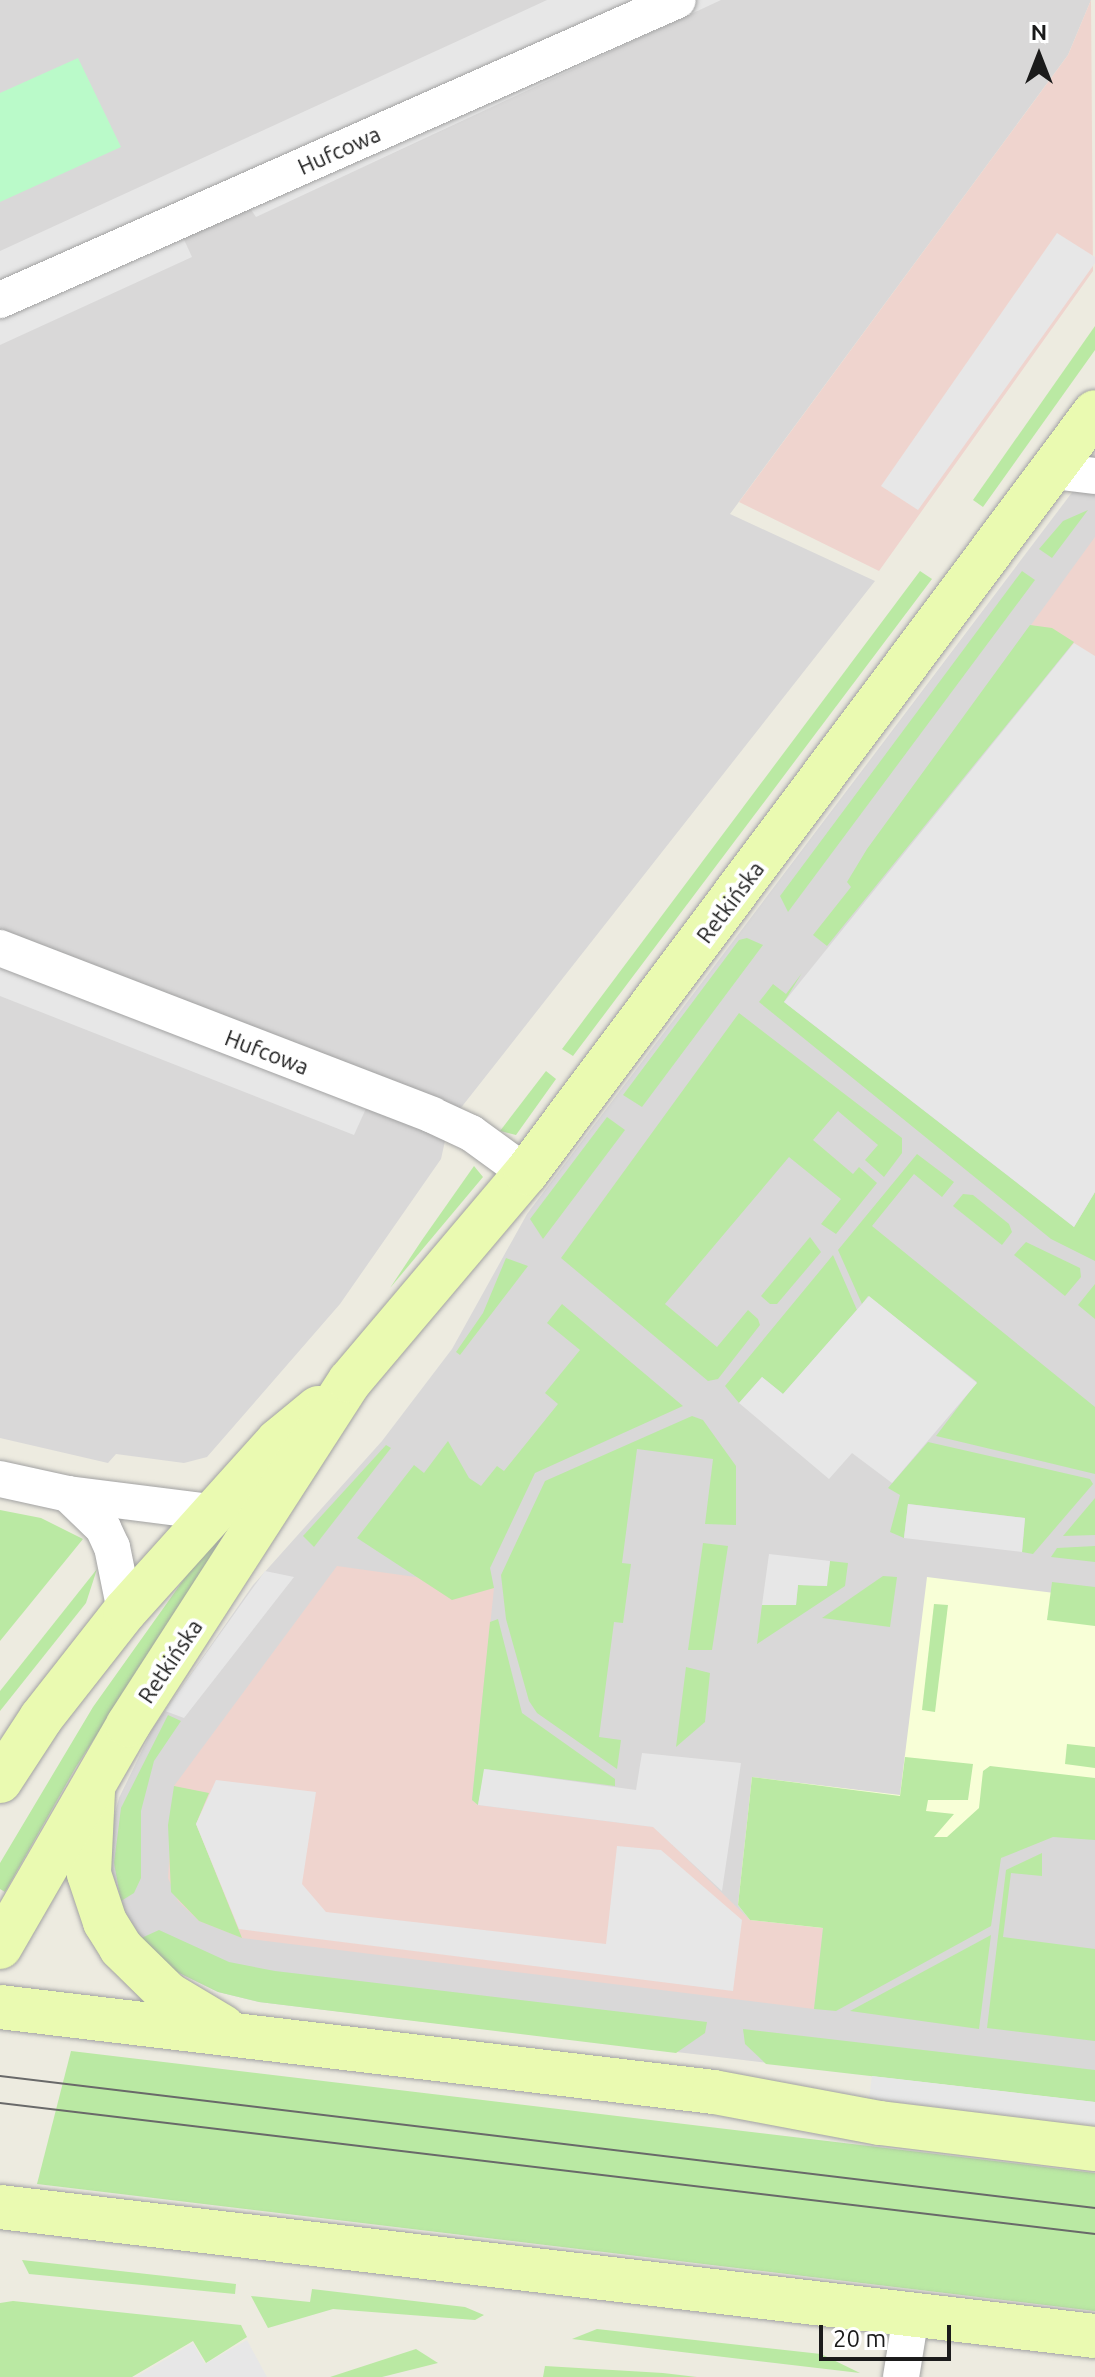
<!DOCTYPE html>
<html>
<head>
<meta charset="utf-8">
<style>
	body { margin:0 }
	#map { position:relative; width:1095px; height:2377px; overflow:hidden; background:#edebe0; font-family:Ubuntu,sans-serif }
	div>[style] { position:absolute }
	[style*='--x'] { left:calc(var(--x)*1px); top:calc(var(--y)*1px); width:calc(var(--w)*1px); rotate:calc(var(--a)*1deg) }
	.residential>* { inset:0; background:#d9d8d8 }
	.commercial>* { inset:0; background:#efd4ce }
	.education>* { inset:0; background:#f8ffd7 }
	.grass>* { inset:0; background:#bae9a3 }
	.park>* { inset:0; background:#bafac9 }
	.parking>* { inset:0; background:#e7e7e7 }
	.roads { filter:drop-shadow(0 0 2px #a2a2a2) drop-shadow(0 0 2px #a2a2a2) }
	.street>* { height:36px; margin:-18px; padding:0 18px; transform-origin:18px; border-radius:18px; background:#fff }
	.secondary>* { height:44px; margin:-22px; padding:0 22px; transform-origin:22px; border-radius:22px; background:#eafab1 }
	.tram>* { height:2px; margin:-1px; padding:0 1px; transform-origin:1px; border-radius:1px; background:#696969 }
	span { translate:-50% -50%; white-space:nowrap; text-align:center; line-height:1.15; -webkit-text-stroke:8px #fff; paint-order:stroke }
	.street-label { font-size:22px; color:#1b1b1b }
	.north { position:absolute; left:999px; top:16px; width:80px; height:80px; -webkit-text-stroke:6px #fff; paint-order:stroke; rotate:0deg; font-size:22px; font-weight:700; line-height:32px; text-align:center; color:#1b1b1b }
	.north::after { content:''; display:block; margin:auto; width:28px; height:36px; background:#1b1b1b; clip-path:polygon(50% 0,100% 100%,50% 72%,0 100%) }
	.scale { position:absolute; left:819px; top:2325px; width:132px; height:36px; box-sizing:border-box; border:4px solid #1b1b1b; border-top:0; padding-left:10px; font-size:24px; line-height:28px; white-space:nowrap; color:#1b1b1b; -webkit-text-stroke:6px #fff; paint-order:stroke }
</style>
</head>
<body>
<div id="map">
	<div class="residential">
		<div style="clip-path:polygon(0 0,1091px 0,1068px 55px,730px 514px,875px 581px,449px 1123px,441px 1159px,340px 1304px,207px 1457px,184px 1463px,116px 1454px,108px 1463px,0 1438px)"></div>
		<div style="clip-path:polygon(1095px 462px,1095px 2102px,259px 2002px,218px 1992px,165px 1966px,122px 1915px,109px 1876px,110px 1832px,119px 1798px,153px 1728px,253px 1585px,382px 1441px,452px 1349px,527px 1214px)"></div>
	</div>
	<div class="commercial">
		<div style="clip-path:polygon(1091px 0,1093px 271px,879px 571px,739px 502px,1068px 55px)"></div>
		<div style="clip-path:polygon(1095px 537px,1095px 661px,1031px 625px)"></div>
		<div style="clip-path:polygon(337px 1566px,494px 1588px,472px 1800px,478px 1805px,654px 1827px,750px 1920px,823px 1928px,814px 2009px,242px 1938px,199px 1921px,178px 1901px,168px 1878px,174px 1786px)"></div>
	</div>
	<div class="education">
		<div style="clip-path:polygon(927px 1577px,1095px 1598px,1095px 1824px,1053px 1821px,884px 1935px,750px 1920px,738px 1905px,752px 1777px,900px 1795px)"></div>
	</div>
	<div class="grass">
		<div style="clip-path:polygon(1095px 326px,1095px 350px,983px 507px,973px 500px)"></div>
		<div style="clip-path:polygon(1088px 510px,1052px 558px,1039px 549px,1063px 521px)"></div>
		<div style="clip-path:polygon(920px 571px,932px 579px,573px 1056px,562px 1049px)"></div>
		<div style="clip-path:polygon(1022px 571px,1035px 580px,788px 912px,780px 896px)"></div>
		<div style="clip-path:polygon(1030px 625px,1052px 628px,1074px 642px,827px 946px,813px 935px,851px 887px,847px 882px,867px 849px)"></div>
		<div style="clip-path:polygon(747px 938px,763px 945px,642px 1107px,623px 1095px,739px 940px)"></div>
		<div style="clip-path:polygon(802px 973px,784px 1002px,1074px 1227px,1095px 1192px,1095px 1261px,1051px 1239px,759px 1002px,773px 984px,786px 994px)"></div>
		<div style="clip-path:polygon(739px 1013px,902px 1138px,902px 1153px,884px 1177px,865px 1160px,878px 1145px,838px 1111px,813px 1140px,853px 1174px,859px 1167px,877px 1183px,836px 1234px,821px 1224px,841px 1199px,789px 1157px,665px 1304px,717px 1347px,748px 1310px,758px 1319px,760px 1325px,718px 1379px,708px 1381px,561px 1258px)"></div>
		<div style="clip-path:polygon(546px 1071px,556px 1079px,516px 1135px,500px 1131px)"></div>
		<div style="clip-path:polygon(607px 1117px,625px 1130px,543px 1239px,530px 1219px)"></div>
		<div style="clip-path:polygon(917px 1154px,954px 1182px,942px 1197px,914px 1174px,872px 1226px,1095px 1407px,1095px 1474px,936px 1436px,977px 1382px,868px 1296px,862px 1304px,838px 1250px)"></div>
		<div style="clip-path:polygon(474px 1166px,483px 1177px,390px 1288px,422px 1240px)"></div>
		<div style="clip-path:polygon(963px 1194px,973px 1195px,1009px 1224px,1012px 1232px,1002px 1245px,953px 1206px)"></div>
		<div style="clip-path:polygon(810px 1237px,821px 1252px,777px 1304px,770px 1304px,761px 1296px)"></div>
		<div style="clip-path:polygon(1026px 1242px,1080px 1268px,1081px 1277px,1065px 1296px,1014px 1255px)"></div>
		<div style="clip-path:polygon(833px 1255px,857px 1310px,783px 1394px,762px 1377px,739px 1403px,725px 1386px)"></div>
		<div style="clip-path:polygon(506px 1258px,528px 1266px,460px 1355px,456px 1352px,483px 1313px)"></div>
		<div style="clip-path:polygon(1095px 1284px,1095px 1319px,1078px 1305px)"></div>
		<div style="clip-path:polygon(562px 1304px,683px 1406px,535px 1473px,490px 1568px,494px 1588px,452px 1600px,357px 1538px,414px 1465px,424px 1473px,448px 1441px,469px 1478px,481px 1486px,497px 1466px,504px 1471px,558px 1404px,545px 1393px,580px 1350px,547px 1323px)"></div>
		<div style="clip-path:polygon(692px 1416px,703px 1420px,736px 1466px,736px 1525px,705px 1524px,713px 1459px,637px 1449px,622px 1563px,631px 1564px,623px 1623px,614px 1622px,599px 1737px,621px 1740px,617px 1769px,537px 1713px,529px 1701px,506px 1619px,501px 1575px,545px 1481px)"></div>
		<div style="clip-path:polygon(928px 1442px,1090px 1479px,1093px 1484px,1033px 1554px,1022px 1552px,1025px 1518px,908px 1504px,904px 1538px,890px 1532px,900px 1495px,888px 1488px)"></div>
		<div style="clip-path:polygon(386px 1445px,391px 1448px,314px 1547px,303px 1536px)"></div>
		<div style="clip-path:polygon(1095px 1498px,1095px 1535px,1063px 1536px)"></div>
		<div style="clip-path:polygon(0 1510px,41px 1518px,83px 1539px,0 1641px)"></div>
		<div style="clip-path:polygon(234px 1523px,76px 1767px,5px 1892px,0 1889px,0 1863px,93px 1707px,209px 1544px)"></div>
		<div style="clip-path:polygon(703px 1543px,728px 1546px,712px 1650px,688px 1650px)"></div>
		<div style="clip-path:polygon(1095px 1546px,1095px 1562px,1051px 1557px,1057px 1548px)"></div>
		<div style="clip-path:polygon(830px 1561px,848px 1563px,845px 1586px,757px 1644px,762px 1605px,796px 1605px,798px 1585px,826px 1586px)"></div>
		<div style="clip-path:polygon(97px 1569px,86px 1603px,0 1711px,0 1691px)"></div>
		<div style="clip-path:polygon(883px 1576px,897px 1577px,890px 1627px,822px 1618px)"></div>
		<div style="clip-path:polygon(1052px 1582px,1095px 1587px,1095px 1626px,1047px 1620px)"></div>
		<div style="clip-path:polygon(934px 1604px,948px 1605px,935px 1712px,922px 1710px)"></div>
		<div style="clip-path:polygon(498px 1619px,522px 1713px,615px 1779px,615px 1786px,485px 1769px,478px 1805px,472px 1800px,490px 1622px)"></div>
		<div style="clip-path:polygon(686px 1667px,710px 1673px,705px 1722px,676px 1747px)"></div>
		<div style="clip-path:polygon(168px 1715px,181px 1721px,154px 1761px,141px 1811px,141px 1878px,134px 1893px,121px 1901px,114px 1863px,121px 1808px)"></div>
		<div style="clip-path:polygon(1067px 1744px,1095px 1747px,1095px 1768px,1065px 1764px)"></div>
		<div style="clip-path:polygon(905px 1757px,973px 1764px,968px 1800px,928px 1800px,926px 1811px,954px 1814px,934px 1837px,947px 1837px,979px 1808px,983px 1771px,990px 1766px,1095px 1778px,1095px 1840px,1053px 1837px,1001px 1858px,991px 1926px,836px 2011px,814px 2009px,823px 1928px,750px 1920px,738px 1905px,752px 1777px,900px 1796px)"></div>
		<div style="clip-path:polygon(174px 1786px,209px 1793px,196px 1824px,242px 1938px,199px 1921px,171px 1892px,168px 1825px)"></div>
		<div style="clip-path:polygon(1042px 1853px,1042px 1876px,1011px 1873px,1003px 1937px,1095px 1949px,1095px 2041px,987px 2028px,1006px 1870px)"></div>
		<div style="clip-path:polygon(159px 1930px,229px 1962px,275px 1971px,707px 2022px,705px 2033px,676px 2053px,259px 2002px,218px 1992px,165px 1966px,137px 1940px)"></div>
		<div style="clip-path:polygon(991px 1935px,979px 2029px,850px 2011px)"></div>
		<div style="clip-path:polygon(743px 2029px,1095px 2070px,1095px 2102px,766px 2064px,745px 2044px)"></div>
		<div style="clip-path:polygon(71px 2051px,1095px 2173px,1095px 2311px,37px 2184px)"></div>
		<div style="clip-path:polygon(22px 2260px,236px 2284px,235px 2294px,29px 2274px)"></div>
		<div style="clip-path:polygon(312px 2289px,465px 2307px,484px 2315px,475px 2320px,333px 2309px,268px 2328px,251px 2296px,310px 2302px)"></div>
		<div style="clip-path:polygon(13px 2301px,241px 2325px,247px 2337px,206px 2363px,193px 2341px,132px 2377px,0 2377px,0 2303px)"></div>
		<div style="clip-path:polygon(597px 2329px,821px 2354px,860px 2373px,572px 2339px)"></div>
		<div style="clip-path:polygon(416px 2349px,438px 2363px,382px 2377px,330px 2377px)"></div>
		<div style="clip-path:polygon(545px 2366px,663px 2373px,697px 2377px,543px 2377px)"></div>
	</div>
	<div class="park">
		<div style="clip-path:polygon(78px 58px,121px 147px,0 202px,0 93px)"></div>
	</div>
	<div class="parking">
		<div style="clip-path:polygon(547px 0,721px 0,256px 217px,240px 193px,176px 222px,192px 257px,0 345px,0 251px)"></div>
		<div style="clip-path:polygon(1057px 233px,1095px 257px,1095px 263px,918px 510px,881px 486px)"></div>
		<div style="clip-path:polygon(1074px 643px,1095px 656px,1095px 1192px,1074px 1227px,784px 1002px)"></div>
		<div style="clip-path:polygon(0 948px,373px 1093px,354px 1135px,0 996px)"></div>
		<div style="clip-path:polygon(869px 1296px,977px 1383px,892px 1483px,852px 1453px,829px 1479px,739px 1403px,762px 1377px,783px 1394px)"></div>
		<div style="clip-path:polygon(908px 1504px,1025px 1518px,1022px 1552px,904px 1538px)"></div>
		<div style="clip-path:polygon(769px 1554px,830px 1561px,827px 1586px,798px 1585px,796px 1605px,762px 1605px)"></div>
		<div style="clip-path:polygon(265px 1571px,294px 1577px,184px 1718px,165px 1711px)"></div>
		<div style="clip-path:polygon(642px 1753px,741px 1763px,722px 1891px,653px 1827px,478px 1805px,484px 1769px,636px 1790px)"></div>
		<div style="clip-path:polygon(216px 1780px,316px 1792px,302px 1884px,326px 1912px,606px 1944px,617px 1846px,661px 1850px,742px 1920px,733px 1991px,239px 1929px,196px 1824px)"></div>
		<div style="clip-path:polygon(872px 2076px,1095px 2102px,1095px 2125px,869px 2099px)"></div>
		<div style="clip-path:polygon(247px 2340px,267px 2377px,136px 2377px,193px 2343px,205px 2364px)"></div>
	</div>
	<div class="roads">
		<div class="street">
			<div style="--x:0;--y:300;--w:741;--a:-23.87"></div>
			<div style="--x:1054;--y:471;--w:41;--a:7"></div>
			<div style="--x:0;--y:948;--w:463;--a:21.1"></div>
			<div style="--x:432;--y:1115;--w:43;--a:24.8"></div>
			<div style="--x:471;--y:1133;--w:68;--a:36"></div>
			<div style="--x:0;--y:1479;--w:70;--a:12.4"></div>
			<div style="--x:68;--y:1494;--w:144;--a:7.2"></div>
			<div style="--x:68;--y:1494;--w:49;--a:44.2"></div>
			<div style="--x:103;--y:1528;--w:21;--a:65"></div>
			<div style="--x:112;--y:1547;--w:65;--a:78.5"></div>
			<div style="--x:901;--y:2377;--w:63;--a:-80.8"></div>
		</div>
		<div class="secondary">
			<div style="--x:0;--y:1781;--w:75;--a:-56.9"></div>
			<div style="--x:41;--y:1718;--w:136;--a:-51.9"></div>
			<div style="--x:125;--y:1611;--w:229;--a:-48"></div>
			<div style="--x:278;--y:1441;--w:52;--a:-39.5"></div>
			<div style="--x:93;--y:1791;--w:83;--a:92.8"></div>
			<div style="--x:89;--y:1874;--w:51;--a:71.6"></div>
			<div style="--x:105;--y:1922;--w:31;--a:58"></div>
			<div style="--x:121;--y:1948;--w:66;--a:44.4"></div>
			<div style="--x:168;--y:1994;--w:64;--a:31"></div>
			<div style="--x:0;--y:1947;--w:256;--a:-60"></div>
			<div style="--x:128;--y:1725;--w:409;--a:-57.2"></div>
			<div style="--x:350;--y:1381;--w:272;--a:-49.8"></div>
			<div style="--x:526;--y:1173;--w:950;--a:-53.21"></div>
			<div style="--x:0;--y:2007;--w:719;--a:6.79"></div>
			<div style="--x:714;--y:2092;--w:169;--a:10.6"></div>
			<div style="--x:880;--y:2123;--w:217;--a:6.9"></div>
			<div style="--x:0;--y:2207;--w:1103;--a:6.72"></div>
		</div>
	</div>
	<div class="tram">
		<div style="--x:0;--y:2076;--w:1103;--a:6.87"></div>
		<div style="--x:0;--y:2103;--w:1103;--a:6.82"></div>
	</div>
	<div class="street-label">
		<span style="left:339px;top:150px;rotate:-24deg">Hufcowa</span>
		<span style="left:730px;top:902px;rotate:-53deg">Retkińska</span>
		<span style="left:267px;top:1052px;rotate:21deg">Hufcowa</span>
		<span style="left:170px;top:1661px;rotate:-56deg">Retkińska</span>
	</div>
	<div class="north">N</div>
	<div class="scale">20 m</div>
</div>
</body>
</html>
